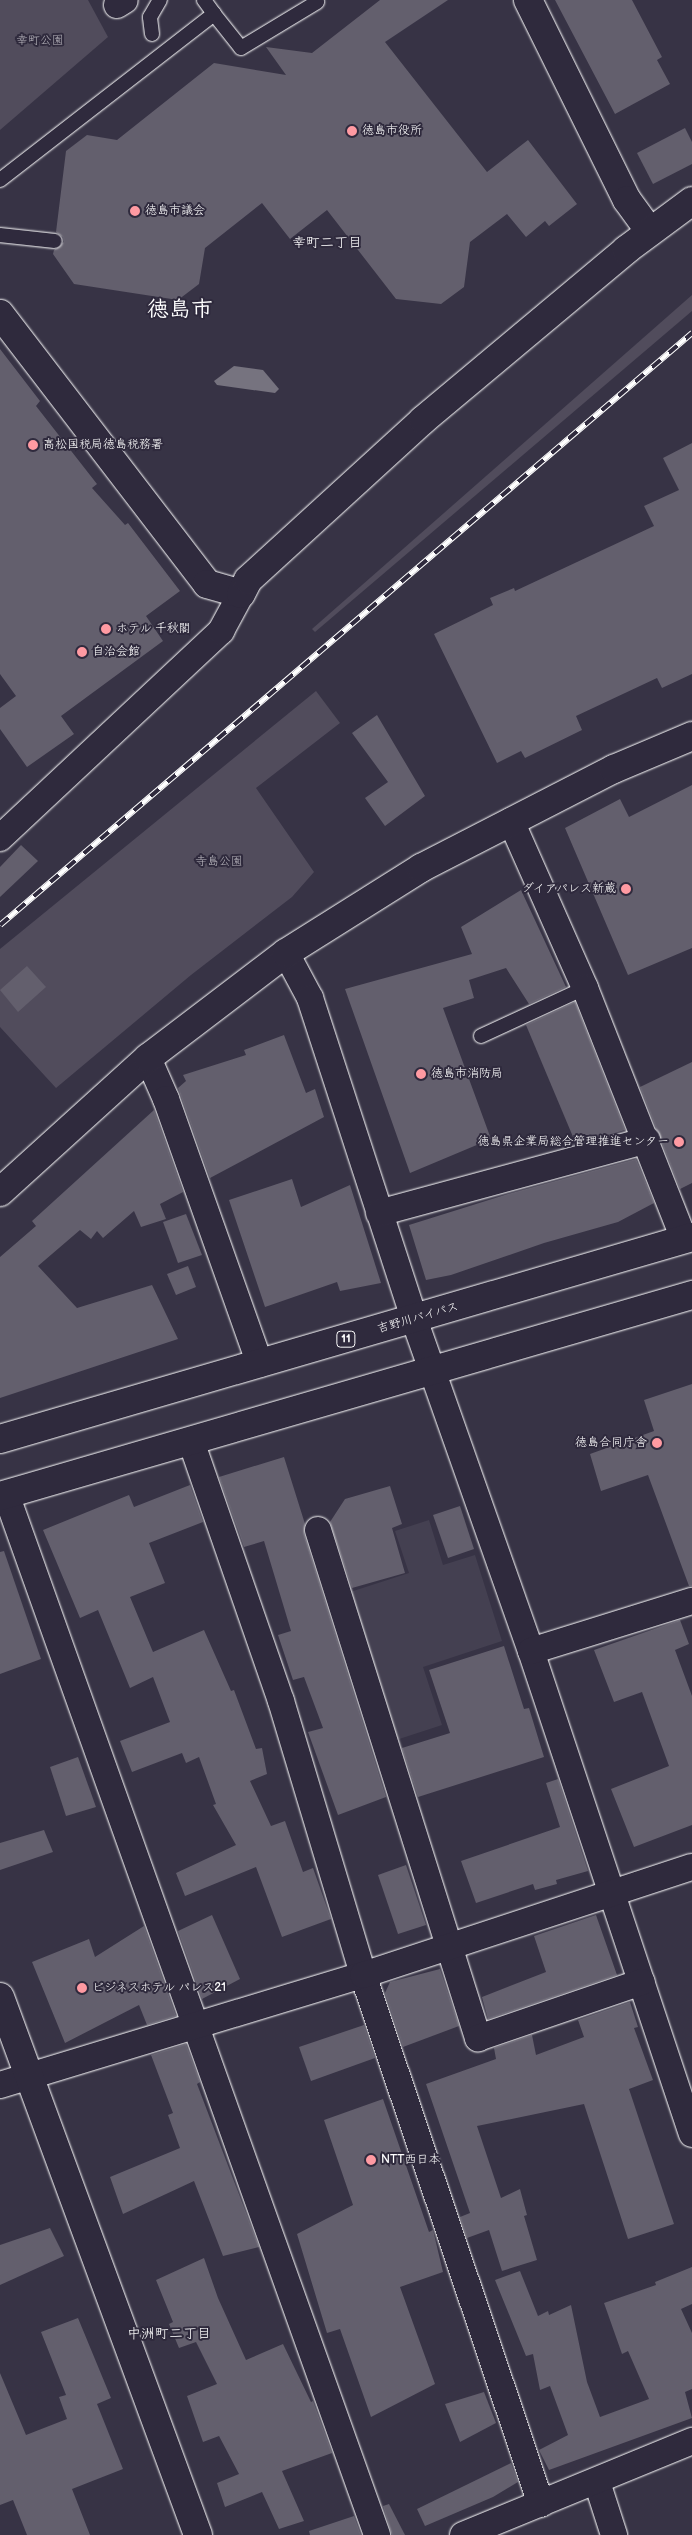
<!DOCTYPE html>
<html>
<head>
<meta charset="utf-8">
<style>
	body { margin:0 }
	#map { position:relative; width:692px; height:2535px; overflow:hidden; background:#373345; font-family:"Balsamiq Sans","Klee One",sans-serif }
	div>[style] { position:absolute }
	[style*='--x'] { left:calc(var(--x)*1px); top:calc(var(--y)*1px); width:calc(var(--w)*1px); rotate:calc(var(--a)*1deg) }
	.built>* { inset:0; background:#444051 }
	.green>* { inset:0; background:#514c5c }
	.water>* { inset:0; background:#76737f }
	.building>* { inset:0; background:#635f6d }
	.roads { filter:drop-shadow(0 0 1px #fff) drop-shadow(0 0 1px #fff) }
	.lane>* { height:14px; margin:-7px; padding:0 7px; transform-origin:7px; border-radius:7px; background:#2f2a3d }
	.street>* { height:26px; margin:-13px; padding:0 13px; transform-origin:13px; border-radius:13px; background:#2f2a3d }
	.secondary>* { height:28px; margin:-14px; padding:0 14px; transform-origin:14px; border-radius:14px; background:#2f2a3d }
	.highway>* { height:28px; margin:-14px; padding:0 14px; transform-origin:14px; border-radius:14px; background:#2f2a3d }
	.rail>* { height:5.5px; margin-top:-2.75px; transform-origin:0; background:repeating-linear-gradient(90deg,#2f2a3d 0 11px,#fff 0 22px); box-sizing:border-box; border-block:1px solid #fff }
	.dots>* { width:14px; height:14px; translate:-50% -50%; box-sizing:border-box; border:2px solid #2f2a3d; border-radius:50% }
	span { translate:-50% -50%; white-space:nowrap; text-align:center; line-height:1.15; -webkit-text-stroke:4px #2f2a3d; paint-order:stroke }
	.shield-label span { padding:1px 4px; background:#2f2a3d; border:1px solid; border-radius:4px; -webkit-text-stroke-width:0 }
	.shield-label { font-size:11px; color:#fff; font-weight:700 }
	.park-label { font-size:12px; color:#b9b7be }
	.poi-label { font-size:12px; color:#fff }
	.left { translate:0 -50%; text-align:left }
	.right { translate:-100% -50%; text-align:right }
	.street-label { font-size:12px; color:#fff }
	.neighbourhood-label { font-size:14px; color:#fff }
	.town-label { font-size:22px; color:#fff; font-weight:700 }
</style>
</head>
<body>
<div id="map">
	<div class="built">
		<div style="clip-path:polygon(429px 1520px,443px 1565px,475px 1555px,502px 1641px,423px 1667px,442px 1725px,390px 1742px,344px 1594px,409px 1573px,395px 1531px)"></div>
	</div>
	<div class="green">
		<div style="clip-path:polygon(0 0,88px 0,108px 37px,0 130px)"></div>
		<div style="clip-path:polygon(692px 295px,692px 311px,315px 632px,312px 629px)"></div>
		<div style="clip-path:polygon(316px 691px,340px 723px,256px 788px,314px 872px,292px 897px,191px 975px,56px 1088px,0 1027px,0 949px)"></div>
	</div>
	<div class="water">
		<div style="clip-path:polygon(234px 366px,263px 370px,279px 389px,275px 393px,217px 385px,214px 381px)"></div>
	</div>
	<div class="building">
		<div style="clip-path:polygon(380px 0,448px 0,385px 42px,487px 172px,528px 140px,577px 204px,549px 226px,545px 221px,526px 237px,507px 214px,470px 242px,464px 287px,441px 304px,396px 299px,327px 210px,290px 239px,262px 203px,205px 248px,199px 284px,178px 300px,74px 284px,53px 254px,54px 250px,64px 242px,63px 237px,56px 232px,66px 151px,87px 135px,117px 140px,214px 63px,286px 75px,266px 47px,312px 53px)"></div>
		<div style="clip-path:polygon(555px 0,632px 0,662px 57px,657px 60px,670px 84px,615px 114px)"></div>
		<div style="clip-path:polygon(685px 128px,692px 142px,692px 164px,653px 184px,637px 153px)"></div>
		<div style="clip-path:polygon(0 349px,40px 401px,36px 406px,97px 484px,92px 488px,125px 525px,128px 523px,180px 591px,146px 616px,163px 641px,61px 716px,74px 734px,27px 767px,0 729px,0 708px,16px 696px,0 674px)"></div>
		<div style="clip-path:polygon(692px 443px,692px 674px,662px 688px,657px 678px,576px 716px,582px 730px,525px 758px,521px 751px,497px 763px,434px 634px,493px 605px,490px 598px,514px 588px,515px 591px,654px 526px,644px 506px,679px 490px,663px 458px)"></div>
		<div style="clip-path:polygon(377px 715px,425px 796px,385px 826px,365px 798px,388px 782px,352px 733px)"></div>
		<div style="clip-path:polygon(692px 785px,692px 948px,628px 975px,565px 828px,620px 799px,629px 817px)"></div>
		<div style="clip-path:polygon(21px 845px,38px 861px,0 897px,0 867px)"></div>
		<div style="clip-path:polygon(521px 890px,566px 987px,529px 1004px,506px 968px,469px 980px,474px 998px,443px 1008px,491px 1139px,410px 1173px,345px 989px,472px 954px,461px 927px)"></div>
		<div style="clip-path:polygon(27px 966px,46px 987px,18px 1012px,0 990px)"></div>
		<div style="clip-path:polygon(575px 1002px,625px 1130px,576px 1144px,526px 1025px)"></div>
		<div style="clip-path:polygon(284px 1035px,306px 1093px,315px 1089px,324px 1117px,210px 1178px,178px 1088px,186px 1081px,183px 1075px,246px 1055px,244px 1050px)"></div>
		<div style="clip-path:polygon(692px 1062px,692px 1183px,680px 1189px,640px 1087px)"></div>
		<div style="clip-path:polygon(154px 1110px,183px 1192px,160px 1204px,166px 1219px,141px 1227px,134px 1211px,103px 1238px,97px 1231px,91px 1239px,80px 1230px,38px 1266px,77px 1308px,152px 1285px,178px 1339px,0 1398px,0 1257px,36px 1226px,32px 1221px)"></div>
		<div style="clip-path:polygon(636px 1159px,654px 1203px,618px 1222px,544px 1243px,451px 1275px,426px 1280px,409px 1225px,508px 1194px)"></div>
		<div style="clip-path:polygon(292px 1179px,301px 1207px,350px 1185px,381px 1283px,340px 1291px,337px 1282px,265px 1307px,229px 1200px)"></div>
		<div style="clip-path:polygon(186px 1214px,202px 1255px,178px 1263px,163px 1222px)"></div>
		<div style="clip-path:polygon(188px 1266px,196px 1287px,176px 1295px,167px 1274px)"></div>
		<div style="clip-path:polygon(692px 1384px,692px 1586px,689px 1586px,648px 1475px,601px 1491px,590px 1454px,654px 1431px,644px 1400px)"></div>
		<div style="clip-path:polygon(284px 1457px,305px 1524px,304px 1534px,386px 1797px,338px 1815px,308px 1732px,323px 1728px,304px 1677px,293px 1680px,278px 1635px,291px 1631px,264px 1541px,244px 1547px,219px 1477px)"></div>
		<div style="clip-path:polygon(190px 1485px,203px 1522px,149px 1543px,165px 1583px,130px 1597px,153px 1652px,204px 1630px,231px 1691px,234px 1690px,256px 1749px,262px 1748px,267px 1774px,250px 1781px,271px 1826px,285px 1821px,303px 1872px,313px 1868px,331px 1919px,282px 1937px,256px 1867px,185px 1896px,176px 1873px,236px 1845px,213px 1805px,216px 1804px,199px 1757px,186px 1763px,182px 1753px,132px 1772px,120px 1741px,170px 1722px,153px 1677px,130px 1688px,98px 1610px,80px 1618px,43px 1530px,129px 1495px,134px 1507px)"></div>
		<div style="clip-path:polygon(390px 1486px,402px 1524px,392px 1528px,405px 1573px,352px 1588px,330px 1522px,345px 1499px)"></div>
		<div style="clip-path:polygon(460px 1506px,474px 1549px,448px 1558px,433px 1515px)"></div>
		<div style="clip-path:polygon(4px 1551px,41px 1659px,0 1674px,0 1552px)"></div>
		<div style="clip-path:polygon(680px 1620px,689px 1644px,675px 1650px,692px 1696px,692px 1825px,634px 1847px,611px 1789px,669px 1766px,642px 1692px,614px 1702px,594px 1650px)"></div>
		<div style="clip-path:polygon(504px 1646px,524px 1709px,529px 1708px,544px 1757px,418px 1797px,402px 1748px,450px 1733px,429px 1670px)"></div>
		<div style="clip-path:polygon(78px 1757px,96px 1807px,66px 1816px,50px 1767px)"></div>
		<div style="clip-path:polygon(558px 1779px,588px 1871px,556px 1880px,557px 1884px,535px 1890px,533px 1884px,476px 1903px,461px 1861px,560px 1827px,546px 1783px)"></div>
		<div style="clip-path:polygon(44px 1830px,53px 1852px,0 1870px,0 1843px)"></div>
		<div style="clip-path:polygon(406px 1865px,426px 1925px,398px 1934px,378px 1875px)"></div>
		<div style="clip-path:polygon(212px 1915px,240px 1979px,202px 1999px,178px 1931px)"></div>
		<div style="clip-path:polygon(596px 1915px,617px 1975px,488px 2019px,482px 1997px,546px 1972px,534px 1936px)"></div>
		<div style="clip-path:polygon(144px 1926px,176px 2016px,147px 2025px,139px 2005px,65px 2043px,32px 1962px,89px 1939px,95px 1957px)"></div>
		<div style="clip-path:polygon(440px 1969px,459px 2026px,403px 2047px,385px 1993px,390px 1982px)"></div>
		<div style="clip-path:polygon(630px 2002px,638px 2027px,634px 2028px,653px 2080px,629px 2089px,674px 2224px,628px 2239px,584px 2104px,477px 2126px,501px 2198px,520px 2189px,527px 2215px,524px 2216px,537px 2260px,502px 2271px,489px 2230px,467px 2238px,460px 2217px,470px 2213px,426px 2084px,496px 2059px,494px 2048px,532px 2035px,536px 2055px,584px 2037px,578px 2020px)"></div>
		<div style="clip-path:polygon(364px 2025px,375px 2058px,311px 2081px,299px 2047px)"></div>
		<div style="clip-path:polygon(186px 2044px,200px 2082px,197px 2084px,259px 2247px,223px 2256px,194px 2181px,123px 2214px,110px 2177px,180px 2148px,168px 2115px,173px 2113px,151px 2055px)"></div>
		<div style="clip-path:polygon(383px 2099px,429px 2232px,433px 2230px,443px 2272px,400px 2287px,435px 2384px,371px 2417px,340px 2329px,327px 2333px,297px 2234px,353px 2205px,324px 2120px)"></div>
		<div style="clip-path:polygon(50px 2228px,64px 2256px,0 2285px,0 2245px)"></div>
		<div style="clip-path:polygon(204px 2258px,218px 2298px,246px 2360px,283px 2344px,311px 2402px,313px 2401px,332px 2453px,282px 2471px,304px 2521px,279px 2529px,262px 2492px,225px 2507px,217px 2483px,239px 2474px,219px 2436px,203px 2442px,187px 2396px,217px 2384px,196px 2342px,179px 2348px,169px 2324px,173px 2322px,156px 2280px)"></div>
		<div style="clip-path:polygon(692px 2267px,692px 2304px,681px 2309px,692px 2333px,692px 2389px,685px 2392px,692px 2418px,549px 2470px,539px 2450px,568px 2435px,550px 2386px,540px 2390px,533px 2354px,526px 2356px,495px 2280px,520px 2271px,538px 2316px,548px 2311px,549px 2315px,571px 2305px,587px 2382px,600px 2417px,649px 2399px,628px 2351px,622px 2354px,604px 2303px,656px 2285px,655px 2282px)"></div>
		<div style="clip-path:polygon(78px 2318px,111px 2398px,97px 2404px,123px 2469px,72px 2489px,90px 2535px,27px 2535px,13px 2500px,0 2505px,0 2373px,26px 2435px,67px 2419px,59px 2397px,66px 2395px,41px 2332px)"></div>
		<div style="clip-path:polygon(484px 2392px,496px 2423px,460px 2442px,445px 2404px)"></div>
		<div style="clip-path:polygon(511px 2463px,518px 2482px,493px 2497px,425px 2526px,417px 2509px)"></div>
		<div style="clip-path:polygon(389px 2504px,405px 2535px,392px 2535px,383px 2506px)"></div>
		<div style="clip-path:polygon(354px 2516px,361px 2535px,310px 2535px,309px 2531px)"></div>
	</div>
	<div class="roads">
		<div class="lane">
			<div style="--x:204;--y:0;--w:17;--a:54"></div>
			<div style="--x:152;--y:34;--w:17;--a:-97"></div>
			<div style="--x:150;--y:17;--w:20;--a:-60"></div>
			<div style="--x:0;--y:180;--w:271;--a:-37.8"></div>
			<div style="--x:214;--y:14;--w:43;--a:51.5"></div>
			<div style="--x:241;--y:48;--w:89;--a:-31.2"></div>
			<div style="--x:0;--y:235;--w:55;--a:6.2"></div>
			<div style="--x:481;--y:1036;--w:115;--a:-24.8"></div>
		</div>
		<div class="street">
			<div style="--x:117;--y:5;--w:9;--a:-32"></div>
			<div style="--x:511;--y:821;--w:183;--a:66.1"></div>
			<div style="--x:585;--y:988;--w:270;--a:68.5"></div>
			<div style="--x:0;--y:838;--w:303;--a:-43.1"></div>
			<div style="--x:221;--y:631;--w:42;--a:-61.6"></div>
			<div style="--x:286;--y:953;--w:51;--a:61.9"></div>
			<div style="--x:310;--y:998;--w:337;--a:72"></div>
			<div style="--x:414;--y:1319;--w:352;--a:70.6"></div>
			<div style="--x:531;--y:1651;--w:509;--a:71.57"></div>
			<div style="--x:148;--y:1058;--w:45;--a:66.3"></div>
			<div style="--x:166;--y:1099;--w:281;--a:70.5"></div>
			<div style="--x:379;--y:1213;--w:278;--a:-15.2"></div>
			<div style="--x:191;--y:1441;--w:275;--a:70.9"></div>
			<div style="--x:281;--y:1701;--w:286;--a:73.3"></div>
			<div style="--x:363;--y:1975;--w:558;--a:71.4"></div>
			<div style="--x:6;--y:1494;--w:1105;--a:70.38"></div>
			<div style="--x:318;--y:1530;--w:533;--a:72.52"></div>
			<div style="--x:478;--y:2038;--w:173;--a:-18.9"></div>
			<div style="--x:531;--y:1651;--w:169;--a:-17.3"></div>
			<div style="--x:0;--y:2085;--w:379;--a:-16.9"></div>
			<div style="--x:363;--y:1975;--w:346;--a:-18.2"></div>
			<div style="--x:597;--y:2482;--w:56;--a:72.2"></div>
			<div style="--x:463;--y:2535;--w:248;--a:-22.3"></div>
		</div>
		<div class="secondary">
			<div style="--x:528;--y:0;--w:223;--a:63.7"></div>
			<div style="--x:627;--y:200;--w:39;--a:54"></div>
			<div style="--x:0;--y:314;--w:340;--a:52.5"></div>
			<div style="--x:207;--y:584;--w:35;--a:16"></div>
			<div style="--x:241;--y:594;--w:16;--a:-63"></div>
			<div style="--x:248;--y:580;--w:237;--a:-42.4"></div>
			<div style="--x:423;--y:420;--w:265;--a:-39.9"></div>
			<div style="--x:626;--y:250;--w:82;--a:-36.6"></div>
			<div style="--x:0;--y:1192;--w:200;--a:-42.2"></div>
			<div style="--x:148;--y:1058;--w:173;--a:-37.3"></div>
			<div style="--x:286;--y:953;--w:160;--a:-32.2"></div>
			<div style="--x:421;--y:868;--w:217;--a:-27.2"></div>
			<div style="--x:614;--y:769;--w:85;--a:-22.9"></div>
			<div style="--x:0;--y:1997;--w:573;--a:69.79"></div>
		</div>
		<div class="highway">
			<div style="--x:0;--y:1439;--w:721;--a:-16.27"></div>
			<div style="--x:0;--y:1496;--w:721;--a:-16.2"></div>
		</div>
	</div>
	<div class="rail">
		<div style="--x:0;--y:925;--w:911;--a:-40.55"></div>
	</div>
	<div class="dots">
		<div style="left:352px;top:131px;background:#ff9aa2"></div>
		<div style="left:135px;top:211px;background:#ff9aa2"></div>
		<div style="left:33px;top:445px;background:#ff9aa2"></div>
		<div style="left:106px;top:629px;background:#ff9aa2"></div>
		<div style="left:82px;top:652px;background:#ff9aa2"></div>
		<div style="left:626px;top:889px;background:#ff9aa2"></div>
		<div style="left:421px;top:1074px;background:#ff9aa2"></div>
		<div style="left:679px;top:1142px;background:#ff9aa2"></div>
		<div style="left:657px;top:1443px;background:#ff9aa2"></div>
		<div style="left:82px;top:1988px;background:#ff9aa2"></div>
		<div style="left:371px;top:2160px;background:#ff9aa2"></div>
	</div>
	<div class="shield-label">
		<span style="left:346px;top:1339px">11</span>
	</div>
	<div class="park-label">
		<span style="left:40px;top:41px">幸町公園</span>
		<span style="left:219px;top:862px">寺島公園</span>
	</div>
	<div class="poi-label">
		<span class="left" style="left:362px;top:131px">徳島市役所</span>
		<span class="left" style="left:145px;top:211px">徳島市議会</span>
		<span class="left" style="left:43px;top:445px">高松国税局徳島税務署</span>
		<span class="left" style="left:116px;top:629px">ホテル 千秋閣</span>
		<span class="left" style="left:92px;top:652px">自治会館</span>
		<span class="right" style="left:616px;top:889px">ダイアパレス新蔵</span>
		<span class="left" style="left:431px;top:1074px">徳島市消防局</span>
		<span class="right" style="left:669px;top:1142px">徳島県企業局総合管理推進センター</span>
		<span class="right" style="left:647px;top:1443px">徳島合同庁舎</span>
		<span class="left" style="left:92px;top:1988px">ビジネスホテル パレス21</span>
		<span class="left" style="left:381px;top:2160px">NTT西日本</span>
	</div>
	<div class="street-label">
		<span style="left:418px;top:1318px;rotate:-16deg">吉野川バイパス</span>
	</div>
	<div class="neighbourhood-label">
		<span style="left:327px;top:243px">幸町二丁目</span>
		<span style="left:169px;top:2334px">中洲町二丁目</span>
	</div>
	<div class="town-label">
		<span style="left:180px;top:310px">徳島市</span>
	</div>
</div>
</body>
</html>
